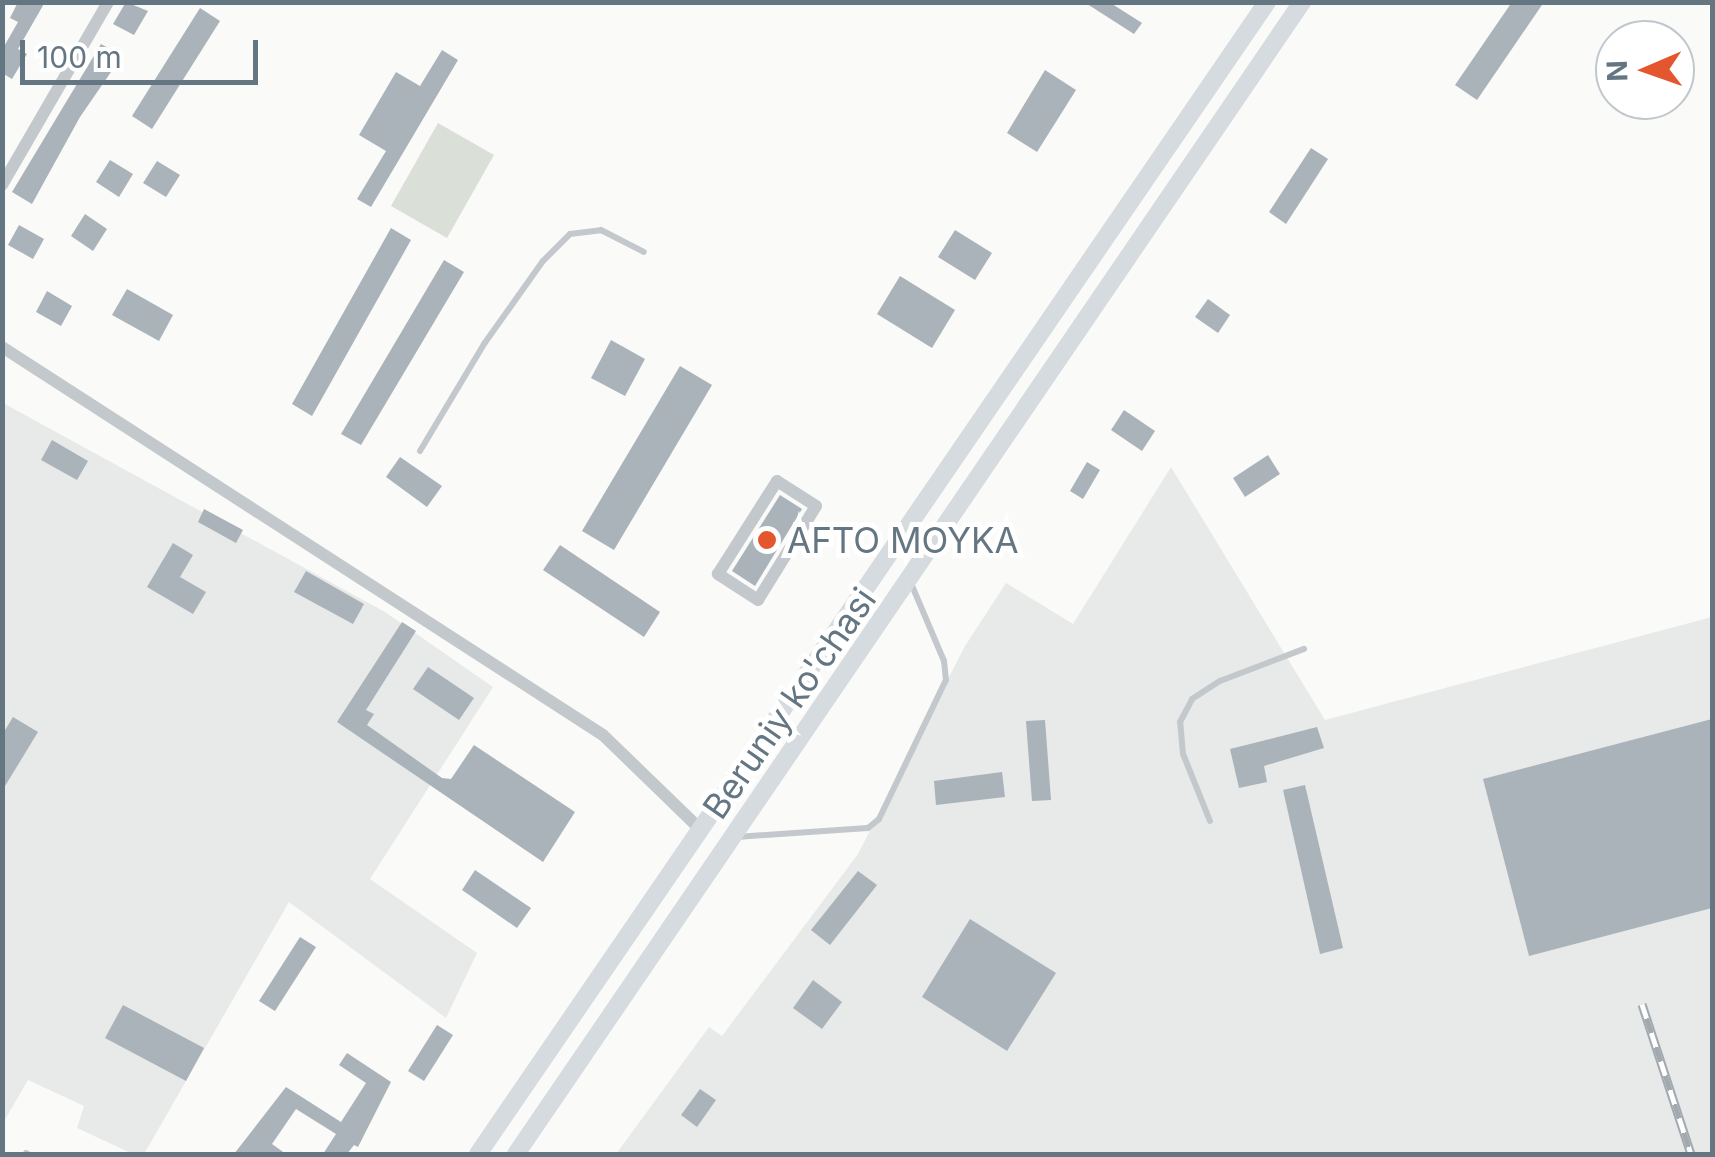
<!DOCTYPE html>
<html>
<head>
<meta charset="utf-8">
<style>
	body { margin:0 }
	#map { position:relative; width:1715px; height:1157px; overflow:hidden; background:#fafaf8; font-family:Inter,sans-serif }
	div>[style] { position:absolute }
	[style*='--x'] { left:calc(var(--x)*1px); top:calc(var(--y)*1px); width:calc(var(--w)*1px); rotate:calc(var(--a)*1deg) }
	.built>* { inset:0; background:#e8e9e9 }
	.green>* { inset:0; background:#dadfd7 }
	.building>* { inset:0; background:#aab3b9 }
	.lane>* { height:6px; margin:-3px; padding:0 3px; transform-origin:3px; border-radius:3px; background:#c3c8cc }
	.street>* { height:12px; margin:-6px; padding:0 6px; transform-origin:6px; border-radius:6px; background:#c3c8cc }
	.secondary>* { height:18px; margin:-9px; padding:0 9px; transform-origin:9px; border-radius:9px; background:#d6dbdf }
	.rail>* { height:9px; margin-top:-4.5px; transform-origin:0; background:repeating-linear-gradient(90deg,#fff 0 15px,#a2aab0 0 30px); box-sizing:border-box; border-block:2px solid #a2aab0 }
	.dots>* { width:28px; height:28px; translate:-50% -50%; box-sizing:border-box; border:5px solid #fff; border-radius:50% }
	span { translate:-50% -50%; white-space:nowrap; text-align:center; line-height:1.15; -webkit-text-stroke:10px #fff; paint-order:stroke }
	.poi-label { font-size:35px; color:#657683 }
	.left { translate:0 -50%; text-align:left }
	.street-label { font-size:35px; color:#657683 }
	.frame { position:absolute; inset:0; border:5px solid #657683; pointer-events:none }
	.north { position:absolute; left:1595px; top:20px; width:100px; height:100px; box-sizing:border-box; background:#fff; border:2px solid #c1c8cd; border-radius:50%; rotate:268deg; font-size:28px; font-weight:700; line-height:40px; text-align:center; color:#657683 }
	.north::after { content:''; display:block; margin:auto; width:35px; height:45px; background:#e4572e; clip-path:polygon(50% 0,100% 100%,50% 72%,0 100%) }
	.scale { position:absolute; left:20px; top:40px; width:238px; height:45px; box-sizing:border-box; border:5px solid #657683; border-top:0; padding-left:12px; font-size:30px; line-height:35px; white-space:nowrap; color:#657683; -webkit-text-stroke:8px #fff; paint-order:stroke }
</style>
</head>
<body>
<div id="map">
	<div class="built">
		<div style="clip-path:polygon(3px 403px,385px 612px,493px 687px,370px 879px,477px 953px,446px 1018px,289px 902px,144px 1154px,133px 1154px,77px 1128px,84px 1106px,28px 1080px,3px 1123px)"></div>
		<div style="clip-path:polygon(1171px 467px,1325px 720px,1712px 617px,1712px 1154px,616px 1154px,709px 1027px,722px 1036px,858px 854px,965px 646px,1006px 583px,1073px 624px)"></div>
	</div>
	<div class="green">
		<div style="clip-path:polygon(438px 123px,494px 155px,447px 238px,391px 206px)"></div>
	</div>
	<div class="building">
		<div style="clip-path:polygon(18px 2px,45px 2px,18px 49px,27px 54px,12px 79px,2px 73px,2px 50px,18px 22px,10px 18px)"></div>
		<div style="clip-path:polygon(126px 2px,148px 11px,134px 35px,113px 24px)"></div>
		<div style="clip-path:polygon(1084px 2px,1109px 2px,1142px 23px,1134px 34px)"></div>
		<div style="clip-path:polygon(1512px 2px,1544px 2px,1477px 100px,1455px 85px)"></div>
		<div style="clip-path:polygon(200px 8px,220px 21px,152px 129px,132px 116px)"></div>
		<div style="clip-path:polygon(101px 44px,122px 56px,80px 117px,32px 204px,12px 192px)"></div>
		<div style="clip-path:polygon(442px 50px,458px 60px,371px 207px,357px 199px,386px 151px,359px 135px,396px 72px,420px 86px)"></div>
		<div style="clip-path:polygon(1045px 70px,1076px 90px,1037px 152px,1007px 133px)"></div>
		<div style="clip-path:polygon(1311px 148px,1328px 159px,1286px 224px,1269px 212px)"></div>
		<div style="clip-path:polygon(110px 160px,133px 174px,119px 197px,96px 182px)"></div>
		<div style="clip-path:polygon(157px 161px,180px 175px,166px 197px,143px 183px)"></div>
		<div style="clip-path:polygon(85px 214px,107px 229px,93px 251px,71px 236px)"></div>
		<div style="clip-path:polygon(19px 225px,44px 239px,33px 259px,8px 245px)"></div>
		<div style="clip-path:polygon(391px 228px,411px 240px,312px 416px,292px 404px)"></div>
		<div style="clip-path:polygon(955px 230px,992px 253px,975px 280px,938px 257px)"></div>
		<div style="clip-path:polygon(444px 260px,464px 272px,361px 445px,341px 434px)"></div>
		<div style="clip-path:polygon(900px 276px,955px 310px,932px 348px,877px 314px)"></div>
		<div style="clip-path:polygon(127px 289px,173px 315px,159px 341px,112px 315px)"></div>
		<div style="clip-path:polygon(47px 291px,72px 306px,61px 326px,36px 312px)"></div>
		<div style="clip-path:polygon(1208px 299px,1230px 315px,1218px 333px,1195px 317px)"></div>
		<div style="clip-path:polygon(611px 340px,645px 359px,625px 396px,591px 378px)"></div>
		<div style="clip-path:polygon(680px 366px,712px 385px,614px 550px,582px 531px)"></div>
		<div style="clip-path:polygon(1124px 410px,1155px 431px,1142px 451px,1111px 430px)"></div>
		<div style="clip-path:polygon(52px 440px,88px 461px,77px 480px,41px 460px)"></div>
		<div style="clip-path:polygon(1268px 455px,1280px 474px,1245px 497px,1233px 478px)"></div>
		<div style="clip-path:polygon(400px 457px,442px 486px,427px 507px,386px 477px)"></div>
		<div style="clip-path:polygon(1087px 462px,1100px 470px,1083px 499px,1070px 491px)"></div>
		<div style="clip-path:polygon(780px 495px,802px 509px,755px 586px,732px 571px)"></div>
		<div style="clip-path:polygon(204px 509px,243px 530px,236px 543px,198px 522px)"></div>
		<div style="clip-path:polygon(173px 543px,193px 555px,180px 577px,206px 592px,193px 614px,147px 587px)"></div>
		<div style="clip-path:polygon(560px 545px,660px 612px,644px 637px,543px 570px)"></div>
		<div style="clip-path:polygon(306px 571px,364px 604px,353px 624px,294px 592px)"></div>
		<div style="clip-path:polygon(402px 622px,416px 631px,366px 710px,374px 714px,367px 725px,442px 778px,451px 779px,474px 745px,575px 812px,543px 862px,337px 722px)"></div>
		<div style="clip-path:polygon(428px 667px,474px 698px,459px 720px,413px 689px)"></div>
		<div style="clip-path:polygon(13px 717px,38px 732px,2px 791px,2px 735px)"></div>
		<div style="clip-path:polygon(1712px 719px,1712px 908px,1529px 956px,1483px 779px)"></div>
		<div style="clip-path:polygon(1045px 720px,1051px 800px,1032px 801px,1026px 721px)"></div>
		<div style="clip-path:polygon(1317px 727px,1324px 748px,1264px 766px,1267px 782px,1239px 788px,1230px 749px)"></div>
		<div style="clip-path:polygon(1002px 772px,1005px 797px,936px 805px,934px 781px)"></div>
		<div style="clip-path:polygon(1305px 785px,1343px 948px,1320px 954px,1283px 790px)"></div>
		<div style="clip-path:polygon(475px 870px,531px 908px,517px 928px,462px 890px)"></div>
		<div style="clip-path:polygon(858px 871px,877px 885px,830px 945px,811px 930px)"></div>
		<div style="clip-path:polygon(970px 919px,1056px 973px,1007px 1051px,922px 997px)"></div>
		<div style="clip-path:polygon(300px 937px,316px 947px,275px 1011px,259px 1001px)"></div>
		<div style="clip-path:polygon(813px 980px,842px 1002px,822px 1029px,793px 1008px)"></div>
		<div style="clip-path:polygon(123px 1005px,204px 1048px,186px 1081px,105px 1038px)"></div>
		<div style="clip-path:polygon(437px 1025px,453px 1035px,424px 1081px,408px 1071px)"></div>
		<div style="clip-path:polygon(347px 1053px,391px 1082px,358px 1147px,354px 1145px,347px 1154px,323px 1154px,336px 1134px,296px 1109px,272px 1144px,286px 1154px,234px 1154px,286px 1087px,341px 1122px,366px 1083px,339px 1065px)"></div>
		<div style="clip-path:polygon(700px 1089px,716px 1100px,697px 1127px,681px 1115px)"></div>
	</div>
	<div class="lane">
		<div style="--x:420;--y:451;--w:125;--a:-59.1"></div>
		<div style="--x:484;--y:344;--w:102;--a:-54.6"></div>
		<div style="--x:543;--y:261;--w:38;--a:-45"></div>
		<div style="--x:570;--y:234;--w:31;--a:-7"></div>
		<div style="--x:601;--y:230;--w:48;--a:27.1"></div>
		<div style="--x:1210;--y:821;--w:72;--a:-111.9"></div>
		<div style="--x:1183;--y:754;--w:32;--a:-95"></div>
		<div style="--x:1180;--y:722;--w:26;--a:-62"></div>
		<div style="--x:1192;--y:699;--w:33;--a:-33"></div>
		<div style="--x:1220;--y:681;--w:90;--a:-20.9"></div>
		<div style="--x:736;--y:837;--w:132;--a:-3.9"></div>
		<div style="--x:868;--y:828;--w:14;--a:-39"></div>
		<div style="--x:879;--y:819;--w:154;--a:-64.3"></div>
		<div style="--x:946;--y:680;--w:19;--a:-96"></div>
		<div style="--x:944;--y:661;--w:87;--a:-113"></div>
		<div style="--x:26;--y:1153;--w:2;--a:27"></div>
	</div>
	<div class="street">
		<div style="--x:2;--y:185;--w:211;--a:-59.9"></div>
		<div style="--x:2;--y:347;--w:715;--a:32.85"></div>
		<div style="--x:603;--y:735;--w:136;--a:44.1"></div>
		<div style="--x:777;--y:481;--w:46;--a:32.7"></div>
		<div style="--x:816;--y:506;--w:110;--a:121.7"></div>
		<div style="--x:758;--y:600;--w:48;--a:-147"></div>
		<div style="--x:718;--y:574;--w:110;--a:-57.6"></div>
	</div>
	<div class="secondary">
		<div style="--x:478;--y:1154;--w:1396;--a:-55.59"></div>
		<div style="--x:516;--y:1154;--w:1395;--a:-55.69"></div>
	</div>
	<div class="rail">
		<div style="--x:1642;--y:1004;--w:158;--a:71.9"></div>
	</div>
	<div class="dots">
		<div style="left:767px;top:540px;background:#e4572e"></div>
	</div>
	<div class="poi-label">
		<span class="left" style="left:787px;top:540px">AFTO MOYKA</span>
	</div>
	<div class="street-label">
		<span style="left:789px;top:703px;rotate:-55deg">Beruniy ko'chasi</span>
	</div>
	<div class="frame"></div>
	<div class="north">N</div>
	<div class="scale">100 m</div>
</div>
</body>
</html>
